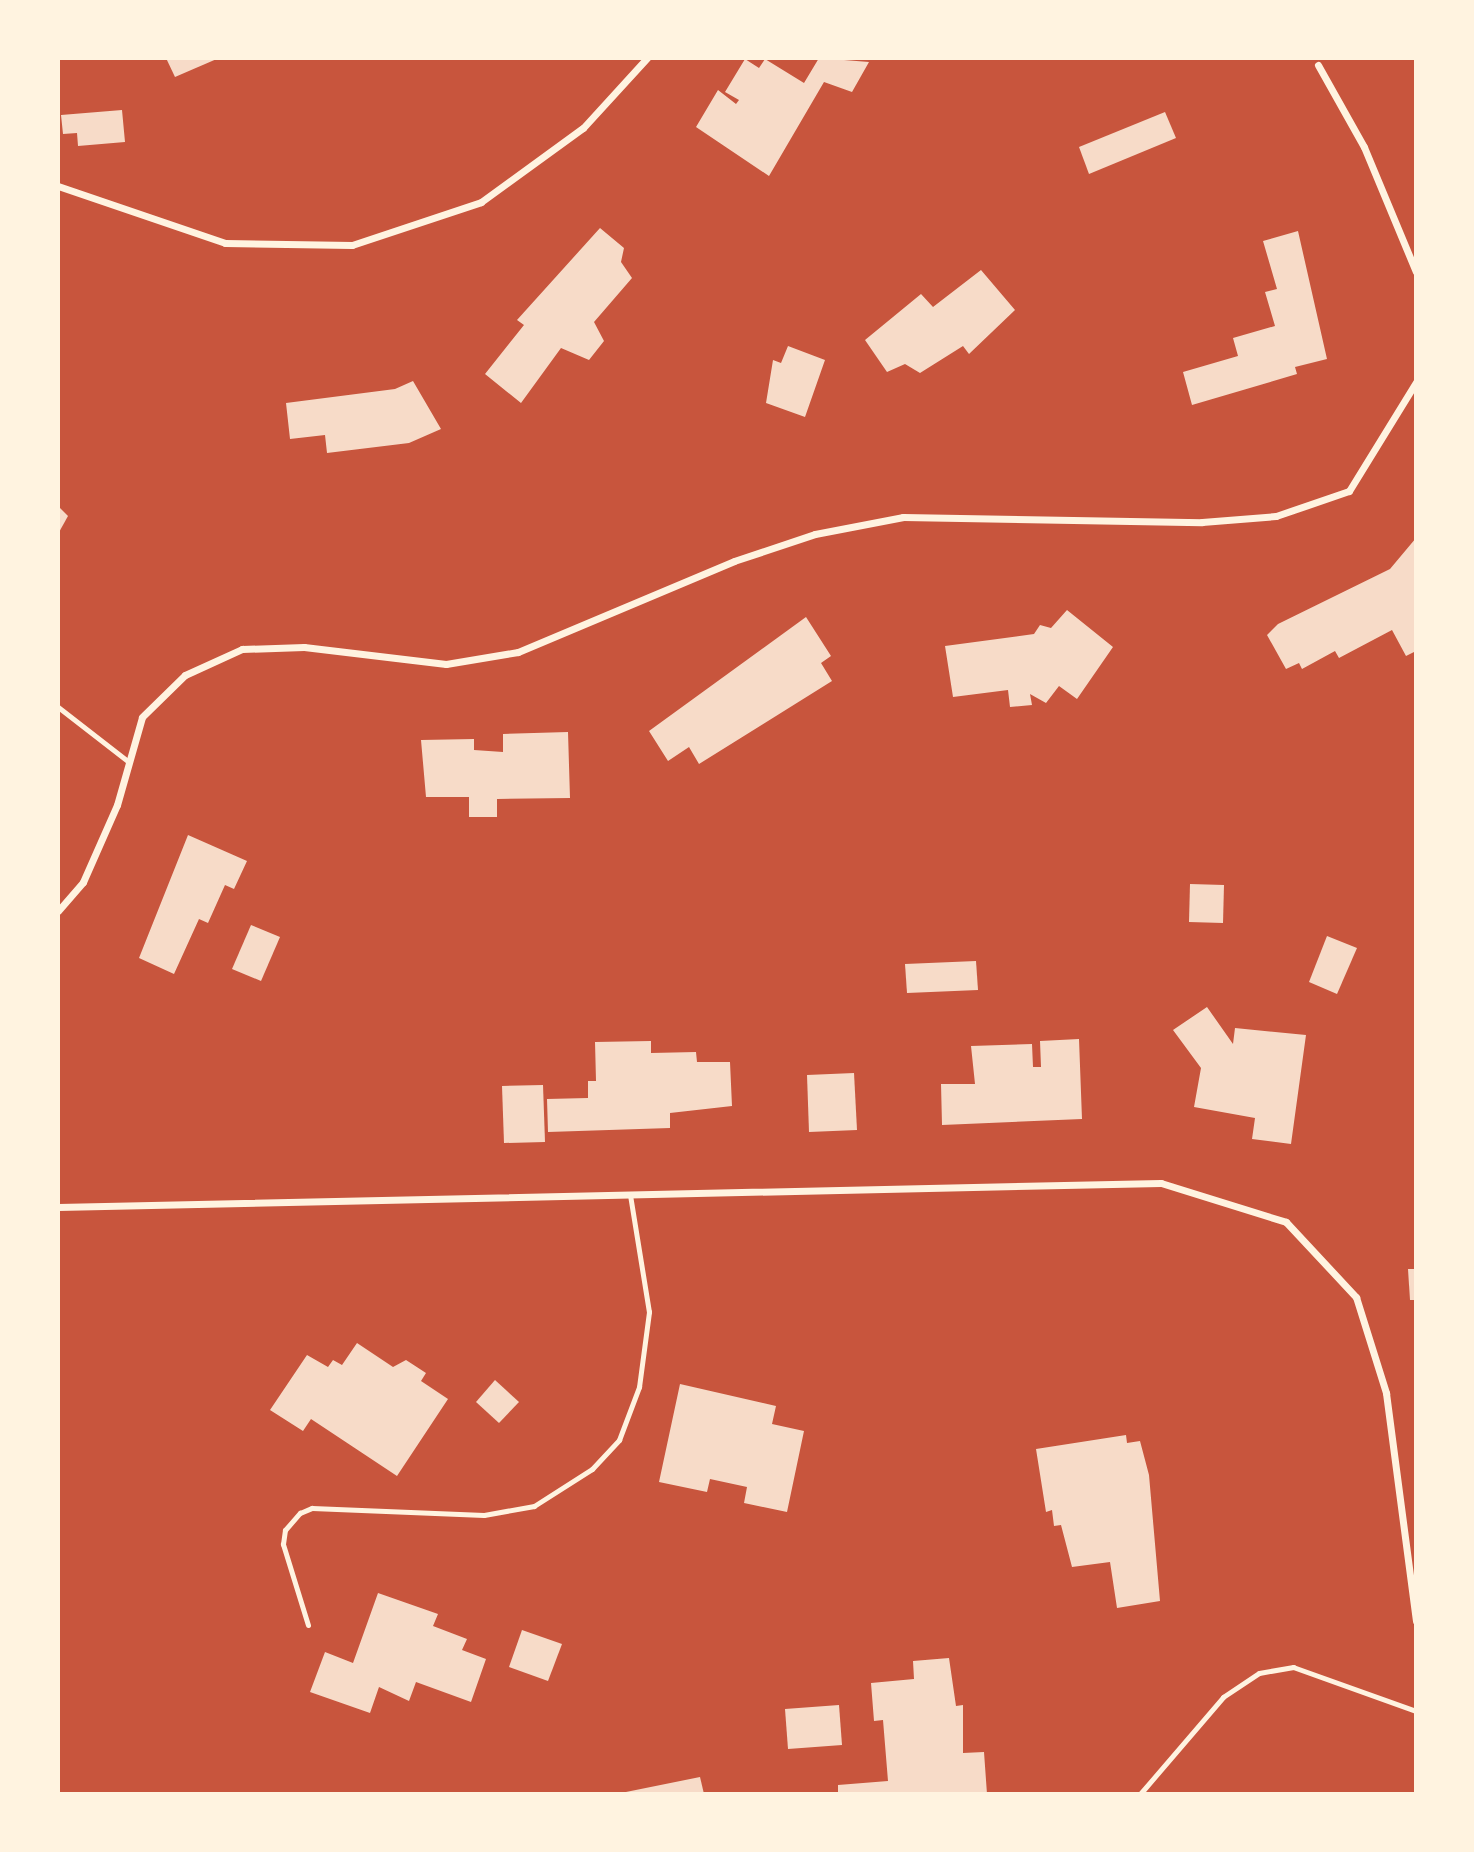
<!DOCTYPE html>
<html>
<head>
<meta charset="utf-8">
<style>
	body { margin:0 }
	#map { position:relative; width:1474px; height:1852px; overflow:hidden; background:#c8553d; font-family:"Nunito Sans",sans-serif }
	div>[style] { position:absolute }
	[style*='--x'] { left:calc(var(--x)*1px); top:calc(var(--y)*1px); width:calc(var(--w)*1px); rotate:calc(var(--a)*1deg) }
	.building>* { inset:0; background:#f7dbc8 }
	.service>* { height:5px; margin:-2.5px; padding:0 2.5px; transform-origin:2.5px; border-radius:2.5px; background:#fff3e0 }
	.minor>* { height:7px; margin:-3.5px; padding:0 3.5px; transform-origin:3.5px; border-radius:3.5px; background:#fff3e0 }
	span { translate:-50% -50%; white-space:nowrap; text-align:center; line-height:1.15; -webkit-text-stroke:6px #fff3e0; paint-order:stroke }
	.frame { position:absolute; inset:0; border:60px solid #fff3e0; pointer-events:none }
</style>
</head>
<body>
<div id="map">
	<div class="building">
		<div style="clip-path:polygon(166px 58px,219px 58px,175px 77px)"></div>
		<div style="clip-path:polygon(819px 58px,869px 62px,852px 92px,824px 82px,769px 176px,696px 127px,718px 90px,736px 104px,739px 100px,725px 92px,745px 59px,759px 68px,765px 59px,804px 83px)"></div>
		<div style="clip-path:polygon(122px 110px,125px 142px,78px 146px,77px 133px,63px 134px,61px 115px)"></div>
		<div style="clip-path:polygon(1165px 112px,1176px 138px,1089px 174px,1079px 147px)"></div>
		<div style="clip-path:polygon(600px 228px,624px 248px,621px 262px,632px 278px,594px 322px,604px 341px,589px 360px,561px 348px,521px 403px,485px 374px,524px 325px,517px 320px)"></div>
		<div style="clip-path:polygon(1298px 231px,1327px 359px,1295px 367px,1297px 374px,1192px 405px,1183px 372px,1238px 356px,1233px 338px,1275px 326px,1265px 292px,1277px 289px,1263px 241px)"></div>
		<div style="clip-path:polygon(981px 270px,1015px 310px,969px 354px,963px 346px,920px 373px,905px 364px,887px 372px,865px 340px,921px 294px,933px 307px)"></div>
		<div style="clip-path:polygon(788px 346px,825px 360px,805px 417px,766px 403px,773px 360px,781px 363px)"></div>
		<div style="clip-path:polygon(413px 381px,441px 429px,409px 443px,327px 453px,325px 435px,290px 439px,286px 403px,395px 389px)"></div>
		<div style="clip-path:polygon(58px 506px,68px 516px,58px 534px)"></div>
		<div style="clip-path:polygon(1416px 538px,1416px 651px,1406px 656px,1392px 630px,1339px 658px,1335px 651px,1302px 669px,1299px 663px,1286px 669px,1267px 635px,1278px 624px,1390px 569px)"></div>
		<div style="clip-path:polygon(1067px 610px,1113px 647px,1077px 699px,1059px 686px,1046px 703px,1030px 694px,1032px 705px,1010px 707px,1008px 690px,953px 697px,945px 646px,1034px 634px,1040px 625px,1051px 628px)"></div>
		<div style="clip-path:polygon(806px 617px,831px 656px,821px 663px,832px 681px,699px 764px,689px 747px,668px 761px,649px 731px)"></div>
		<div style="clip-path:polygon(568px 732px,570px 798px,497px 799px,497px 817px,469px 817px,469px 797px,426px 797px,421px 740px,474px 739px,474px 750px,503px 752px,503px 734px)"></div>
		<div style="clip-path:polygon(188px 835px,247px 861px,234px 889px,225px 885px,208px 923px,199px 919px,174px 974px,139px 958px)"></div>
		<div style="clip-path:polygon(1190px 884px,1224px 885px,1223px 923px,1189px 922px)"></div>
		<div style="clip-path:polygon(251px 925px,280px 937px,261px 981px,232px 969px)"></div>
		<div style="clip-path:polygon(1327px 936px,1357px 948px,1337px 994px,1309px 982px)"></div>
		<div style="clip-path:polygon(976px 961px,978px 990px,907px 993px,905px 964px)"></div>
		<div style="clip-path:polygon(1207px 1007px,1233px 1044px,1235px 1028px,1306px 1035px,1291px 1144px,1252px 1139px,1255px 1118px,1194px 1107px,1201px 1068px,1173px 1030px)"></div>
		<div style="clip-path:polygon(1079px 1039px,1082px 1119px,942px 1125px,941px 1084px,975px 1084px,971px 1046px,1032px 1044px,1033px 1067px,1041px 1067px,1040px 1041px)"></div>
		<div style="clip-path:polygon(651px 1041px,651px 1053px,696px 1052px,697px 1062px,730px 1062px,732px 1106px,670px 1113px,670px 1128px,548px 1132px,547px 1099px,588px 1098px,588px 1081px,596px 1081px,595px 1042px)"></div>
		<div style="clip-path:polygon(854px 1073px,857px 1130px,809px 1132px,807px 1075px)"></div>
		<div style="clip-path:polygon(543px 1085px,545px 1142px,504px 1143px,502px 1086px)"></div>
		<div style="clip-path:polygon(1408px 1269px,1416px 1269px,1416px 1300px,1410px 1300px)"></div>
		<div style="clip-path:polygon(357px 1343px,393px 1367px,406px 1360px,426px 1373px,421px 1381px,448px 1399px,397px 1476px,311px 1419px,303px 1431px,270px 1410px,307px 1355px,328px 1367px,333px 1360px,342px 1365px)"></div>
		<div style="clip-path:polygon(495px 1380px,519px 1402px,499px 1423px,476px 1402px)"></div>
		<div style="clip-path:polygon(680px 1384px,776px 1406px,772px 1424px,804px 1431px,787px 1512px,744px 1503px,747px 1487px,710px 1479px,707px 1492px,659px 1482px)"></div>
		<div style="clip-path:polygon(1126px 1435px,1127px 1443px,1140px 1441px,1149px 1475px,1160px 1601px,1117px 1608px,1110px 1562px,1072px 1567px,1061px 1525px,1054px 1526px,1052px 1510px,1046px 1512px,1036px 1449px)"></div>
		<div style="clip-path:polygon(378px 1593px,438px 1614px,433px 1626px,467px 1639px,462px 1650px,486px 1659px,471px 1702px,416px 1682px,409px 1701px,379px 1687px,370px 1713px,310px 1692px,325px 1652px,353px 1663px)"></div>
		<div style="clip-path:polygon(522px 1630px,562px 1644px,548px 1681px,509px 1667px)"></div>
		<div style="clip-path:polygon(949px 1658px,956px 1706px,963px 1705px,963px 1753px,984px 1752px,987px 1794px,838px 1794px,838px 1785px,888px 1781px,883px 1720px,874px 1721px,871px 1683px,914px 1679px,913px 1661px)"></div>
		<div style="clip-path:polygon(839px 1705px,842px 1745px,788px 1749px,785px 1709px)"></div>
		<div style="clip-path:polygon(700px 1777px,704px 1794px,621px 1794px,621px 1793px)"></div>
	</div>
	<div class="service">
		<div style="--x:58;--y:707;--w:90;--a:37.8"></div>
		<div style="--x:308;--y:1625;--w:85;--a:-107.2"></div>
		<div style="--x:283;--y:1544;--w:14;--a:-82"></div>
		<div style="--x:285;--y:1530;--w:23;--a:-49"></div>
		<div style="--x:300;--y:1513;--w:13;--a:-23"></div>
		<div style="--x:312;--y:1508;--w:172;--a:2.3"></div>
		<div style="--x:484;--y:1515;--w:51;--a:-10.2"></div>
		<div style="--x:534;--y:1506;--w:69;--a:-32.5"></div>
		<div style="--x:592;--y:1469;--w:40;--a:-47"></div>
		<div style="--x:619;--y:1440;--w:57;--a:-69.3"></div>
		<div style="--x:639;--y:1387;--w:76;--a:-82.4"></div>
		<div style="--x:649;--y:1312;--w:119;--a:-99.2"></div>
		<div style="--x:1140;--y:1794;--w:128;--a:-49.4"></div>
		<div style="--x:1223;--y:1697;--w:43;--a:-33.7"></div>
		<div style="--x:1259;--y:1673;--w:35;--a:-10"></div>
		<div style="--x:1293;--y:1667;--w:131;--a:19.7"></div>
	</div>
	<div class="minor">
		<div style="--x:1318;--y:65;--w:94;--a:60.7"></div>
		<div style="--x:1364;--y:147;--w:135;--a:67.4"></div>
		<div style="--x:58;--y:186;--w:176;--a:18.8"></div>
		<div style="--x:225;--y:243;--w:127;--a:0.9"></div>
		<div style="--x:352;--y:245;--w:136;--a:-18.4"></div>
		<div style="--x:481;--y:202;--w:126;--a:-36"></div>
		<div style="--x:583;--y:128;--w:95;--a:-47.6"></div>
		<div style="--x:58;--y:911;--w:38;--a:-49"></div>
		<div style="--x:83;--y:882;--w:84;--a:-66.2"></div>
		<div style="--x:117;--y:805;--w:91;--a:-74.1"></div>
		<div style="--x:142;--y:717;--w:60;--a:-44.3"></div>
		<div style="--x:185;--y:675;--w:63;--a:-24.5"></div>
		<div style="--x:242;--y:649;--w:62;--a:-1.8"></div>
		<div style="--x:304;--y:647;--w:143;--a:6.8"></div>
		<div style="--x:446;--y:664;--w:73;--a:-9.5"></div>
		<div style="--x:518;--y:652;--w:234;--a:-22.8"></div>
		<div style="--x:734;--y:561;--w:85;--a:-18.4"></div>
		<div style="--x:815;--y:534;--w:90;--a:-10.9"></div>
		<div style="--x:903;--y:517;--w:299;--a:1"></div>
		<div style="--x:1202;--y:522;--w:74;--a:-4.6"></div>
		<div style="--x:1276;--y:516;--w:77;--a:-18.9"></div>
		<div style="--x:1349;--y:491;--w:128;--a:-58.4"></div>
		<div style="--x:58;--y:1207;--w:1103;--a:-1.25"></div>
		<div style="--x:1161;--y:1183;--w:131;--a:17.3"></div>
		<div style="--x:1286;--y:1222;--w:103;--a:47"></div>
		<div style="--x:1356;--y:1297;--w:101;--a:72.6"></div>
		<div style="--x:1386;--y:1393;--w:230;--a:82.5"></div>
	</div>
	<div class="frame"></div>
</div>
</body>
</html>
